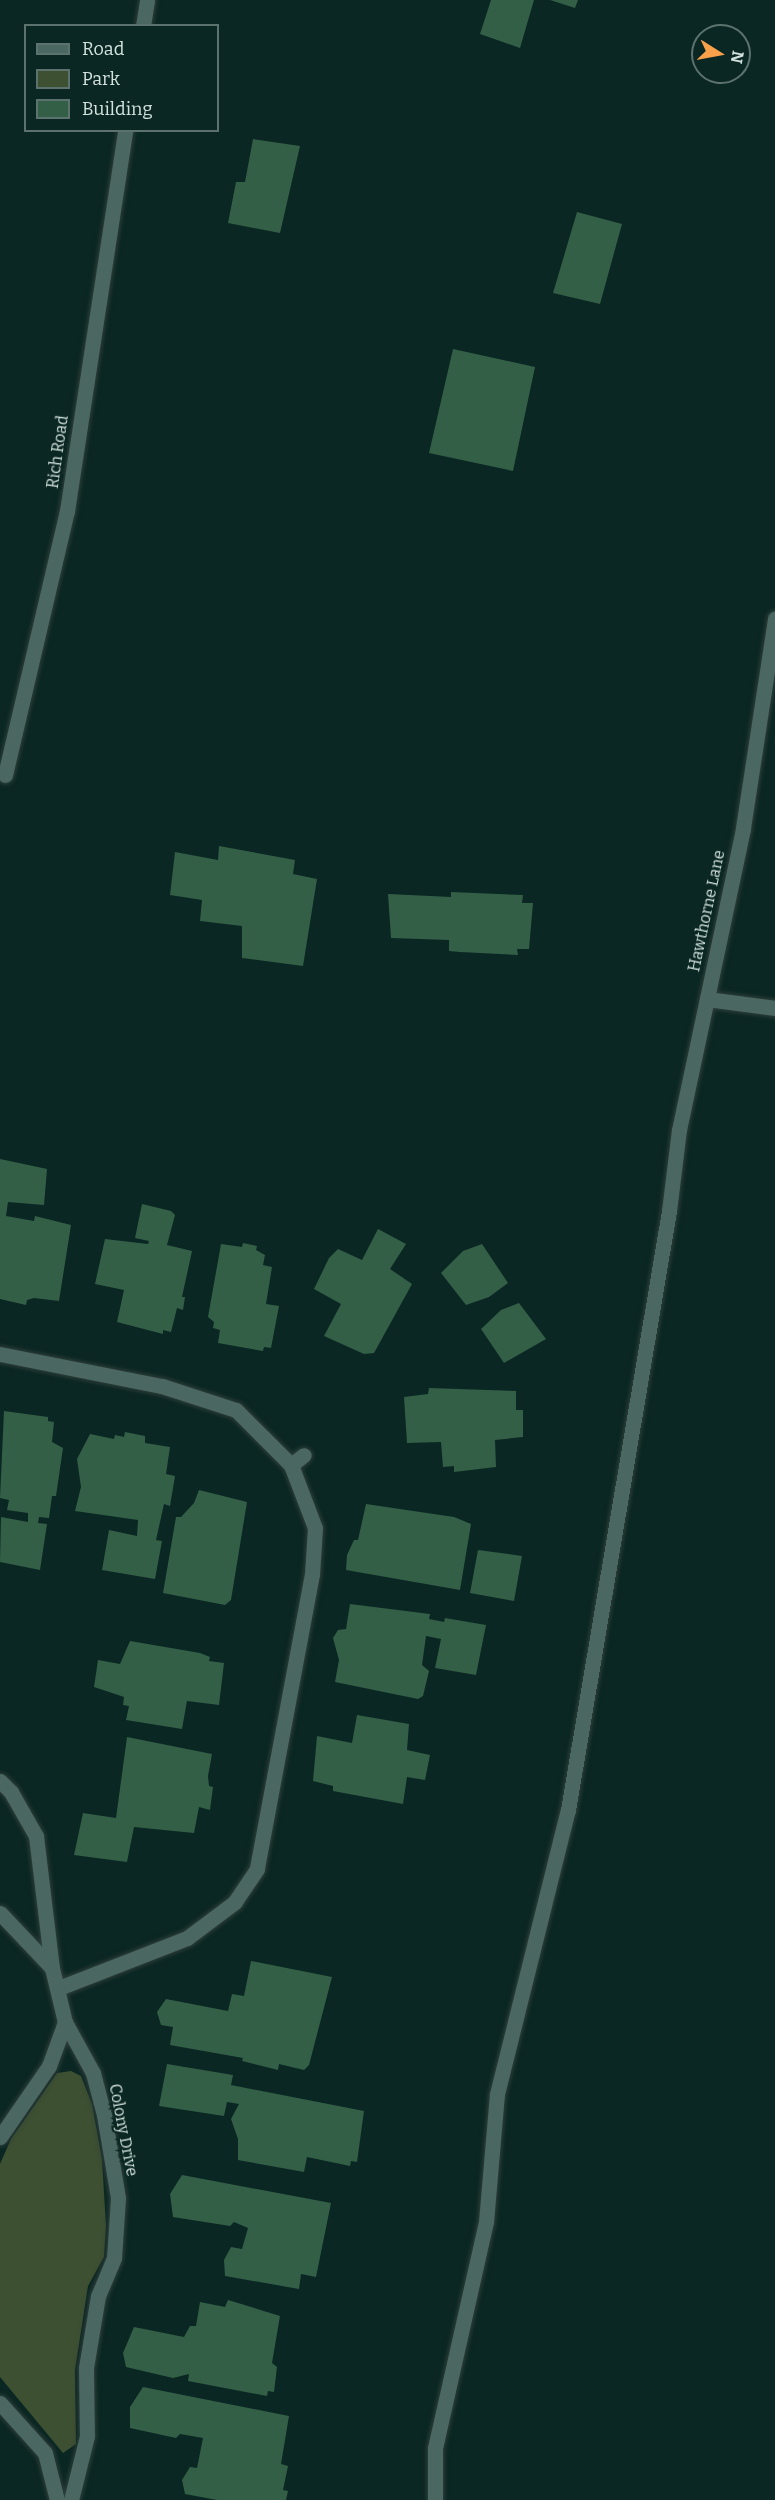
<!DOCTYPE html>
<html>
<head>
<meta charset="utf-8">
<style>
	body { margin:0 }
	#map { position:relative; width:775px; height:2500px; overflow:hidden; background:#0b2723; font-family:Bitter,serif }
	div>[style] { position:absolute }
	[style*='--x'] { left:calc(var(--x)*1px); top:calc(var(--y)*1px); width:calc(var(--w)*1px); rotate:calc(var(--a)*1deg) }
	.green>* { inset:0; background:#3d5032 }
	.building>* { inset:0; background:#335f47 }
	.roads { filter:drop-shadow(0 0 2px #2e3e3b) drop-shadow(0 0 2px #2e3e3b) }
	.lane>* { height:15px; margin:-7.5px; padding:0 7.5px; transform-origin:7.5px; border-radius:7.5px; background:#4b6762 }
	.street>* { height:15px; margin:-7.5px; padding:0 7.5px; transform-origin:7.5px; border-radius:7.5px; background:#4b6762 }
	span { translate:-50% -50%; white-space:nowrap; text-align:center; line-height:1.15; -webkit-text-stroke:4.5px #0b2723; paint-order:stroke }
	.street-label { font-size:16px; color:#d2e2de }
	.legend { position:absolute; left:24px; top:24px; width:195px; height:108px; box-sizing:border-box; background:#0b2723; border:2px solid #5b726e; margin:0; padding:8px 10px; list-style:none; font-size:18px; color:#d2e2de }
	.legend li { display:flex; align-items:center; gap:12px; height:30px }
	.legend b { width:30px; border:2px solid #5b726e }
	.north { position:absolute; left:691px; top:24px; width:60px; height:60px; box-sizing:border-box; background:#0b2723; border:2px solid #5b726e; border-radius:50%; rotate:101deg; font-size:16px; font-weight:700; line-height:24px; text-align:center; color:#d2e2de }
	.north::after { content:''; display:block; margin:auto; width:21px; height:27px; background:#f8a14a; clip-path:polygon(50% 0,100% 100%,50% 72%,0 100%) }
</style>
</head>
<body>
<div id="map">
	<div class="green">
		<div style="clip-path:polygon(71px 2071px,81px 2076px,92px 2104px,102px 2159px,106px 2226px,104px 2257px,88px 2286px,75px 2370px,76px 2444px,63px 2453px,0 2377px,0 2164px,11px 2139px,57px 2073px)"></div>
	</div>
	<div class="building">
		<div style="clip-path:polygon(491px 0,534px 0,520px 48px,480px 34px)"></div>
		<div style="clip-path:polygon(550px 0,578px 0,575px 8px)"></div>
		<div style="clip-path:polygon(253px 139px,300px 146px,280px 233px,228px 223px,236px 182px,245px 182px)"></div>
		<div style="clip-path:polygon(577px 212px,622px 224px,600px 304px,553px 293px)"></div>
		<div style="clip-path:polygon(453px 349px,535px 367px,513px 471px,429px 453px)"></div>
		<div style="clip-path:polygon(219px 846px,295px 860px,293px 874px,317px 879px,303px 966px,242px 958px,242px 926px,200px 921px,202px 900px,170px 895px,175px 852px,218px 860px)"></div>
		<div style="clip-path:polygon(451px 892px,523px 895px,522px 903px,533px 903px,529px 949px,517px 949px,518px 955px,460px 952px,449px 951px,449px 940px,391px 938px,388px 894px,451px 897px)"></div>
		<div style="clip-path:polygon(0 1159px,47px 1169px,44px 1205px,8px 1202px,6px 1216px,34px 1221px,35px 1216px,71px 1225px,59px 1301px,34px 1298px,27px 1300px,26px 1305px,0 1299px)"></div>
		<div style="clip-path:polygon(142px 1204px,171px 1211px,175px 1215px,167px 1245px,192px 1251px,182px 1297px,185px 1297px,183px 1310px,177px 1308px,171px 1332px,163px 1330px,163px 1334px,117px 1322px,124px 1290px,95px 1284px,105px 1239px,148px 1244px,149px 1241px,135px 1238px)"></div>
		<div style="clip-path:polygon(378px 1229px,406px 1244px,390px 1269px,412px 1284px,374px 1353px,364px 1354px,324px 1336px,341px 1304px,314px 1289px,329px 1258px,338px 1249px,362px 1260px)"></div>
		<div style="clip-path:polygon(243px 1243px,257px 1246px,256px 1250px,265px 1255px,263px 1265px,272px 1267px,266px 1304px,279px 1306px,271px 1348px,264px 1347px,263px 1351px,218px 1343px,220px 1330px,213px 1328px,214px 1322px,208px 1317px,221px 1244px,242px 1247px)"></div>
		<div style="clip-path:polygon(482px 1244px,508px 1283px,489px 1297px,466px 1305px,441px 1273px,463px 1251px)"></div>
		<div style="clip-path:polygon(519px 1303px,546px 1339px,504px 1363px,481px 1329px,501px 1310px)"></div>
		<div style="clip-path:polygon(429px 1388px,516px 1391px,516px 1410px,523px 1410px,523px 1437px,495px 1440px,496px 1467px,454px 1472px,454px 1466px,443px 1467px,441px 1442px,407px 1443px,404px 1397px,428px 1394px)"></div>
		<div style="clip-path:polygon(4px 1411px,48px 1417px,48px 1421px,54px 1422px,52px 1442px,63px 1448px,56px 1496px,52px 1496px,49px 1518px,39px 1517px,38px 1523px,47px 1524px,40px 1570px,0 1562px,1px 1517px,28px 1522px,28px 1513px,7px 1510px,9px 1500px,0 1498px)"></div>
		<div style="clip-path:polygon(125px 1432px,145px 1436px,145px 1443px,170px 1447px,166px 1474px,175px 1476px,170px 1506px,164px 1504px,156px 1540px,162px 1541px,155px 1579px,102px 1570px,109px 1530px,137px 1536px,138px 1520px,75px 1511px,81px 1487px,77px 1459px,90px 1434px,114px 1439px,115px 1435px,124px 1437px)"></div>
		<div style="clip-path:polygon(199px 1490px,247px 1502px,231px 1600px,225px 1605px,163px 1593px,176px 1517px,181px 1517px,194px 1503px)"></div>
		<div style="clip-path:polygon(366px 1504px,454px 1517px,471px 1524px,460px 1590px,346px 1570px,347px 1555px,354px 1540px,358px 1540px)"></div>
		<div style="clip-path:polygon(478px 1550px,522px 1556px,514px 1601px,470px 1593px)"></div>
		<div style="clip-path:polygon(350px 1604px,430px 1614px,429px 1619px,444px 1622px,445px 1618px,486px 1625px,476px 1675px,435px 1668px,441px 1639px,426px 1636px,422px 1665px,429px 1671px,423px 1696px,418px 1699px,335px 1682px,339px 1660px,333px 1638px,338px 1630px,346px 1629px)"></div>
		<div style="clip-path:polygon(130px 1641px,200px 1653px,210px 1657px,209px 1661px,224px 1663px,219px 1705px,187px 1701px,182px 1729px,126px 1720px,129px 1706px,123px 1705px,124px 1697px,94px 1687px,98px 1660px,120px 1664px)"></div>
		<div style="clip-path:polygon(357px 1715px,409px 1724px,407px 1750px,430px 1755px,425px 1780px,407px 1777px,403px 1804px,333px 1791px,333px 1786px,313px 1781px,317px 1736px,352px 1743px)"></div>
		<div style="clip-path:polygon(127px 1737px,212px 1754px,208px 1776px,209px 1786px,213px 1787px,210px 1810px,199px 1807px,194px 1833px,134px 1827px,127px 1862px,74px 1855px,83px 1813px,116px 1818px)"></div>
		<div style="clip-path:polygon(251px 1961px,332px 1977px,309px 2065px,304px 2070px,279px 2064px,278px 2070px,242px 2061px,243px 2058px,170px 2045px,173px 2027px,161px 2025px,157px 2012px,166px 1999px,228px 2011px,232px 1994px,244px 1996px)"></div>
		<div style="clip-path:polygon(167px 2064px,233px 2075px,231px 2085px,364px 2111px,357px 2162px,351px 2161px,350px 2166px,307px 2157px,304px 2172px,238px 2160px,238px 2139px,231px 2119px,239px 2104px,227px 2102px,224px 2116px,159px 2106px)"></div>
		<div style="clip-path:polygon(182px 2175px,331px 2203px,316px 2277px,301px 2274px,299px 2289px,225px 2276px,224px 2260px,231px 2247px,242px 2249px,248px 2228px,234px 2222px,230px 2226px,173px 2217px,170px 2194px)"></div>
		<div style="clip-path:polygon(228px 2300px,280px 2316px,272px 2363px,277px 2367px,274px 2392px,268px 2391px,267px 2396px,188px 2381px,189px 2374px,173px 2378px,126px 2367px,123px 2353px,134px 2327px,184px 2337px,190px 2326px,196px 2326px,200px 2302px,225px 2307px)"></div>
		<div style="clip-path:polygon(143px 2387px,289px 2416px,281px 2464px,288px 2466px,283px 2490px,288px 2491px,286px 2500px,217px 2500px,185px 2494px,182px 2480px,190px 2467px,197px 2468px,203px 2438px,180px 2434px,176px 2438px,130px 2428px,130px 2407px)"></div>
	</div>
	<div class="roads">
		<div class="lane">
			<div style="--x:435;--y:2500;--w:52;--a:-90"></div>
			<div style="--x:435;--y:2448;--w:232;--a:-77.3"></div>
			<div style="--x:486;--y:2222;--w:128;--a:-85.1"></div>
			<div style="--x:497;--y:2094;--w:293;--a:-76"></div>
			<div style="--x:568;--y:1810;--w:607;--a:-80.43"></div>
		</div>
		<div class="street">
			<div style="--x:143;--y:26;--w:26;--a:-81"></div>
			<div style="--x:5;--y:775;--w:271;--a:-76.8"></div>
			<div style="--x:67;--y:511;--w:385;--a:-81.3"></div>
			<div style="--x:707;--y:999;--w:69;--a:7.5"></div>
			<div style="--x:669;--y:1211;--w:82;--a:-83"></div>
			<div style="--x:679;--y:1130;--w:309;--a:-78"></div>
			<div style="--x:743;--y:828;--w:212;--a:-81.3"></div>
			<div style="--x:0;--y:1354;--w:165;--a:11.2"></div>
			<div style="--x:162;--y:1386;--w:78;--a:18"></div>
			<div style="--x:236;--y:1410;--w:78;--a:45"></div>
			<div style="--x:291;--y:1465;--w:67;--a:69.1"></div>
			<div style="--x:315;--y:1528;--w:46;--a:93.7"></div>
			<div style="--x:312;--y:1574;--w:300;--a:100.6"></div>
			<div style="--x:257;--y:1869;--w:40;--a:124"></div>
			<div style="--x:235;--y:1902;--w:60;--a:143.1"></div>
			<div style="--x:187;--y:1938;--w:137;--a:158.7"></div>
			<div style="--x:291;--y:1465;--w:16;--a:-38"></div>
			<div style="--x:0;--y:1781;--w:16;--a:45"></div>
			<div style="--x:11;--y:1792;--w:51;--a:60.4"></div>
			<div style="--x:36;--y:1836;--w:133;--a:83.1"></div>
			<div style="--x:52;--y:1968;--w:56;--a:76.5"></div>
			<div style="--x:65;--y:2022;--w:58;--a:61.2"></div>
			<div style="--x:93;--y:2073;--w:43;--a:75.3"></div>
			<div style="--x:104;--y:2115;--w:84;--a:80.4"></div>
			<div style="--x:118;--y:2198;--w:60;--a:93.8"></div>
			<div style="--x:114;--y:2258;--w:41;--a:112.8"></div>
			<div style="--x:98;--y:2296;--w:73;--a:99.5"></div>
			<div style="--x:86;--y:2368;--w:68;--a:89.2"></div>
			<div style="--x:87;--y:2436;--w:66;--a:104"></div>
			<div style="--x:0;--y:1913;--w:76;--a:46.6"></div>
			<div style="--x:0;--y:2137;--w:86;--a:-55.4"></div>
			<div style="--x:49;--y:2066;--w:47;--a:-70"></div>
			<div style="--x:0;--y:2403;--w:67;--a:48"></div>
			<div style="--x:45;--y:2453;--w:49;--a:75.7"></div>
		</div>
	</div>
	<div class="street-label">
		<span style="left:58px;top:452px;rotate:-82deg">Rich Road</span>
		<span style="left:707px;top:911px;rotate:-78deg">Hawthorne Lane</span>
		<span style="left:123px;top:2130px;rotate:79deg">Colony Drive</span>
	</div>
	<ul class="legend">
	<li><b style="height:8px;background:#4b6762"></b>Road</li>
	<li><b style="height:16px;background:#3d5032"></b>Park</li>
	<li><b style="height:16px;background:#335f47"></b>Building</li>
	</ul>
	<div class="north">N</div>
</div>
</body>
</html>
